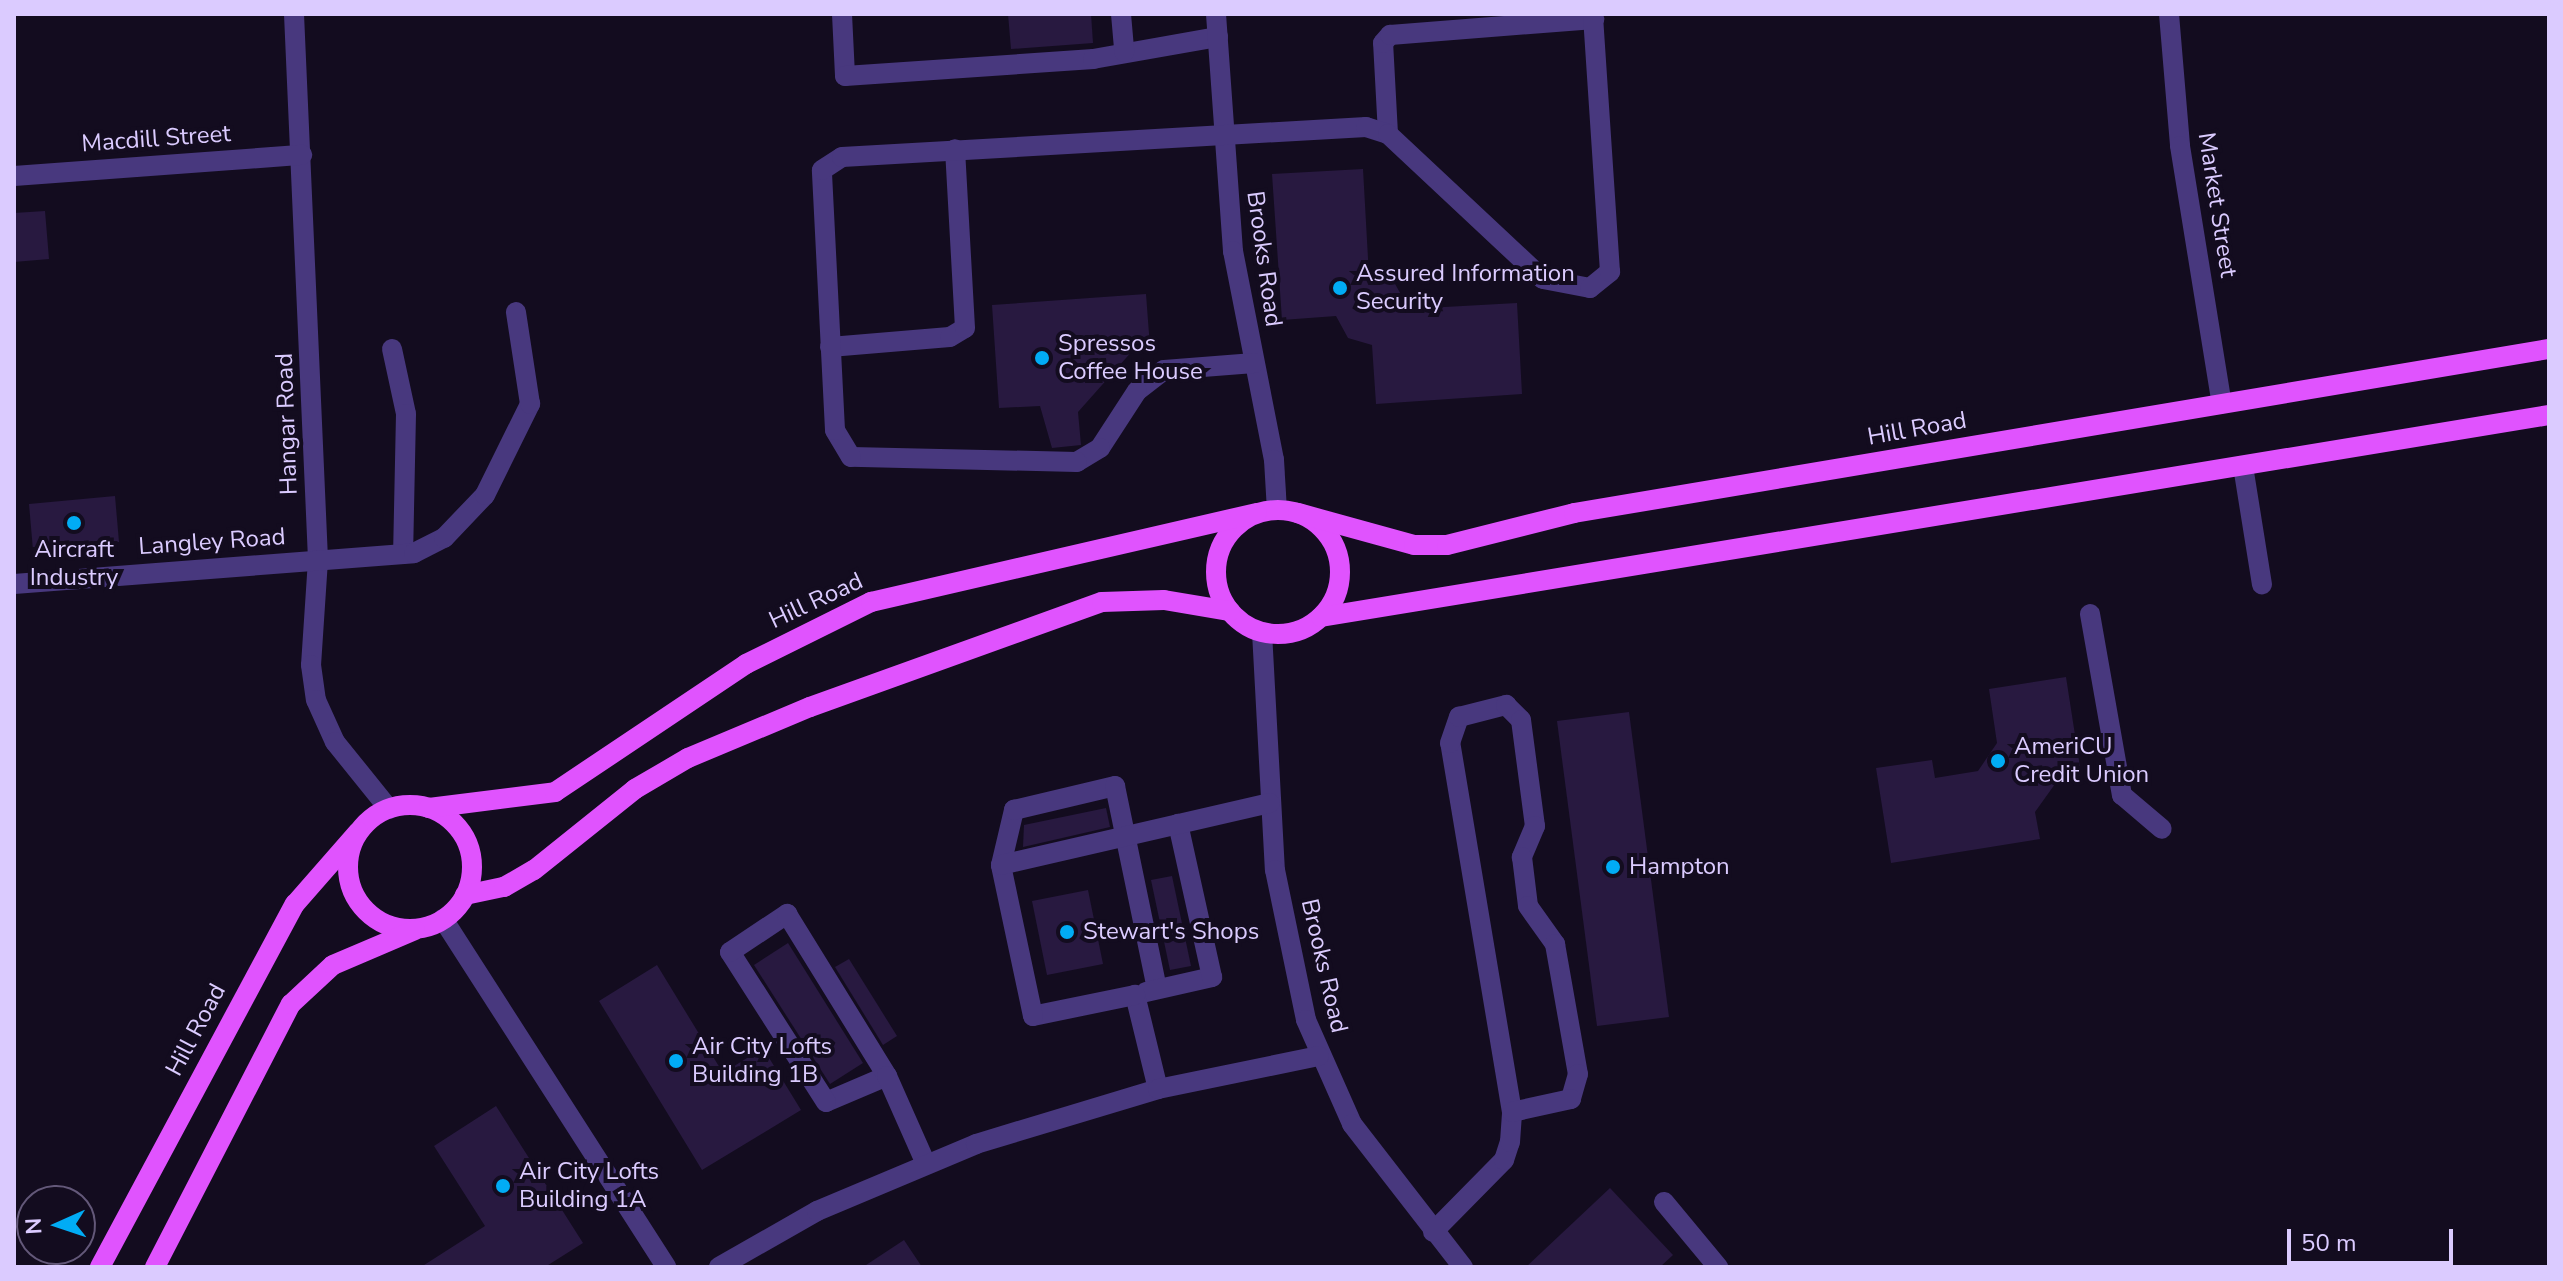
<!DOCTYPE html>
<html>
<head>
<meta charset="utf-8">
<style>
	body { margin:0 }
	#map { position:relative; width:2563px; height:1281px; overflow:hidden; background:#130c1f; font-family:"Nunito Sans",sans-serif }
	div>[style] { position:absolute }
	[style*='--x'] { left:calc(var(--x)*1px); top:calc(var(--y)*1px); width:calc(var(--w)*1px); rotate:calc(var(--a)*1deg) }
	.building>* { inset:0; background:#281940 }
	.minor>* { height:20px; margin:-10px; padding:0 10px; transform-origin:10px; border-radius:10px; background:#48387e }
	.major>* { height:20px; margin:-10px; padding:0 10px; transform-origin:10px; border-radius:10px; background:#e053fe }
	.major>.ring { margin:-10px; padding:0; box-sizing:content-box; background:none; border:20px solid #e053fe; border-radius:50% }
	.dots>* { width:22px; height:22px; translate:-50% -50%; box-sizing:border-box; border:4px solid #130c1f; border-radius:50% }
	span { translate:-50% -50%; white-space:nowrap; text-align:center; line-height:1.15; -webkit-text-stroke:8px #130c1f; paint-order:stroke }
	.street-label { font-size:24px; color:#dbcbff }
	.poi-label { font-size:24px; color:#dbcbff }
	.left { translate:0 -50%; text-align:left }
	.frame { position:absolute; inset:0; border:16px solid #dbcbff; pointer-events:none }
	.north { position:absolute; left:16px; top:1185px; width:80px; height:80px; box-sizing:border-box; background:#130c1f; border:2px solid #635879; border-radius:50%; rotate:267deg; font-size:22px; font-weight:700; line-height:32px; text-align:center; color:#dbcbff }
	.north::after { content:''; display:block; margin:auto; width:28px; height:36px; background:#01acf5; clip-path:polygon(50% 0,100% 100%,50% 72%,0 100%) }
	.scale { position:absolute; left:2287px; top:1229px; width:166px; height:36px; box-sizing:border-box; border:4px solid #dbcbff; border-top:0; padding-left:10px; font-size:24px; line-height:28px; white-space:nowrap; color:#dbcbff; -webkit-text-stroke:6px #130c1f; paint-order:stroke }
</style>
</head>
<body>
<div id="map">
	<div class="building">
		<div style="clip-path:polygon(1008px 14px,1091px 14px,1093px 43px,1011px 49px)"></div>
		<div style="clip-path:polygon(1363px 169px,1369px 276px,1394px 282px,1409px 309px,1517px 303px,1522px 394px,1376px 404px,1372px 345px,1348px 338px,1336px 316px,1282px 320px,1272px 174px)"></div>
		<div style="clip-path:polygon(45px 211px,49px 259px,14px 262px,14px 213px)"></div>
		<div style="clip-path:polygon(1146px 294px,1150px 347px,1134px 349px,1078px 412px,1081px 445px,1052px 448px,1040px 406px,999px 408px,992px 305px)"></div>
		<div style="clip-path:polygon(115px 496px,119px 542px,33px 550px,29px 504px)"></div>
		<div style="clip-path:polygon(2066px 677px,2082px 780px,2055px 784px,2035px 812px,2040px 839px,1891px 863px,1876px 768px,1932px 760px,1935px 778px,1978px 771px,1997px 743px,1989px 689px)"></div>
		<div style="clip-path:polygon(1629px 712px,1669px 1017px,1597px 1026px,1557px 721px)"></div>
		<div style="clip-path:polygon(1106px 808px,1110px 827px,1023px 847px,1024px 825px)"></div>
		<div style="clip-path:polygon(1172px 876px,1191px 966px,1170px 970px,1151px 880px)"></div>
		<div style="clip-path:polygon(1088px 890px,1103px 964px,1047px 975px,1032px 901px)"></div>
		<div style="clip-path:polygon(788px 943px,863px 1063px,830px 1084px,754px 965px)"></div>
		<div style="clip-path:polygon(849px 959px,897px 1036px,883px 1045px,835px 967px)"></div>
		<div style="clip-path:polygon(657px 965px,723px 1073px,763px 1048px,801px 1110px,702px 1170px,599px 1001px)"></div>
		<div style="clip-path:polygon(496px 1106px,583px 1243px,545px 1267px,421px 1267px,485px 1226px,434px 1146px)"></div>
		<div style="clip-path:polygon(1610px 1188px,1673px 1255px,1660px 1267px,1526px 1267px)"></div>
		<div style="clip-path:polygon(904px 1240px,922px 1267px,863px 1267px)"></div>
	</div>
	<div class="minor">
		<div style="--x:294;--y:14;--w:547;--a:87.48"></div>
		<div style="--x:318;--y:560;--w:105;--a:93.8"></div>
		<div style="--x:311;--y:665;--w:35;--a:82"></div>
		<div style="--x:316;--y:700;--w:46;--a:65.7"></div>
		<div style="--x:335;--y:742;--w:86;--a:51.1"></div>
		<div style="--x:842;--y:14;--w:62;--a:87.2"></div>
		<div style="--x:845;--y:76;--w:249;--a:-3.9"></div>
		<div style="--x:1093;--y:59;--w:127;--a:-10"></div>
		<div style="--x:1121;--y:14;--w:38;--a:85"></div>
		<div style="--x:1216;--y:14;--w:238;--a:85.9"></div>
		<div style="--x:1233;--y:251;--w:213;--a:78.9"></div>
		<div style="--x:1274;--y:460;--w:50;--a:86.6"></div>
		<div style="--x:2169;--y:14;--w:132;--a:85.2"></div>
		<div style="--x:2180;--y:146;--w:261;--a:80.8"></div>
		<div style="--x:1388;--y:134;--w:91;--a:-93.1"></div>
		<div style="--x:1383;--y:43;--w:11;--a:-49"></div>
		<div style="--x:1390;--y:35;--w:205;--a:-4.5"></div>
		<div style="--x:14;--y:176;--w:289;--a:-4.2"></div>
		<div style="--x:830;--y:347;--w:120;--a:-4.8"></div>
		<div style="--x:950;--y:337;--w:17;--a:-31"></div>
		<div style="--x:965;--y:328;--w:179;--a:-93.2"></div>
		<div style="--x:392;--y:349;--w:66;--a:77.8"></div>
		<div style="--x:406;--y:414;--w:140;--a:91.2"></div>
		<div style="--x:1254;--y:363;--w:90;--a:175.6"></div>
		<div style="--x:1164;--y:370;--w:34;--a:142"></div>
		<div style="--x:1137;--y:391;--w:68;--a:123"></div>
		<div style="--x:1100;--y:448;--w:27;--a:149"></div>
		<div style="--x:1077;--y:462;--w:226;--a:-178.7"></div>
		<div style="--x:851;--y:457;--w:31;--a:-121"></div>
		<div style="--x:835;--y:430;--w:260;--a:-92.9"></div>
		<div style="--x:822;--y:170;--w:24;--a:-33"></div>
		<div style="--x:842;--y:157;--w:525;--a:-3.28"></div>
		<div style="--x:1366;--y:127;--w:23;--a:18"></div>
		<div style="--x:1388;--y:134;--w:212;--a:43.1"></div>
		<div style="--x:1543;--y:279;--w:48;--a:10.8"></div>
		<div style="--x:1590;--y:288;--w:26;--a:-39"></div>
		<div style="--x:1610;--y:272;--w:259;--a:-93.8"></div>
		<div style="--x:2243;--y:466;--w:120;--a:80.9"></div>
		<div style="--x:14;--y:584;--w:401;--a:-4.4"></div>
		<div style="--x:414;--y:553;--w:34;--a:-27"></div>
		<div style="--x:444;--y:538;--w:59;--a:-46.4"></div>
		<div style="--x:485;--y:495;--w:102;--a:-63.7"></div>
		<div style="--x:530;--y:404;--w:93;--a:-98.7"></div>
		<div style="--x:2090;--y:614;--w:184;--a:80"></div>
		<div style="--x:2122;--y:795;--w:52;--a:40.4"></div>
		<div style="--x:1262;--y:632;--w:238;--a:86.9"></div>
		<div style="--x:1275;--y:870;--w:153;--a:78.3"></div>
		<div style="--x:1306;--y:1020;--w:114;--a:66.1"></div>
		<div style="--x:1352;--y:1124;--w:181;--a:52.2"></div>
		<div style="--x:1001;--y:865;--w:57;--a:-76.7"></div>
		<div style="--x:1014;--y:810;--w:104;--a:-13.4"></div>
		<div style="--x:1115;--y:786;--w:207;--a:78.3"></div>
		<div style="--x:443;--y:919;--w:413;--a:57.3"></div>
		<div style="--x:1146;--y:992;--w:68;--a:-12.8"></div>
		<div style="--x:1212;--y:977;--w:157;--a:-102.5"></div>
		<div style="--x:887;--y:1076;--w:66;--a:156.9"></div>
		<div style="--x:826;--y:1102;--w:178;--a:-122.6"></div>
		<div style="--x:730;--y:952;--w:69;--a:-33.7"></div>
		<div style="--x:787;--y:914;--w:190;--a:58.3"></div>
		<div style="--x:887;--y:1076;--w:96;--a:66.1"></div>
		<div style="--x:1158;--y:1089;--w:97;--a:-103.7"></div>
		<div style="--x:1135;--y:995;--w:104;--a:168.4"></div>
		<div style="--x:1033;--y:1016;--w:154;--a:-102"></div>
		<div style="--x:1001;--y:865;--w:276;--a:-13"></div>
		<div style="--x:1664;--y:1202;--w:85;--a:50.3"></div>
		<div style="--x:1433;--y:1232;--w:101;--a:-45.4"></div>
		<div style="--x:1504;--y:1160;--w:19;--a:-72"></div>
		<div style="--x:1510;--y:1142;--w:30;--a:-86"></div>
		<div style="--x:1512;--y:1112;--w:374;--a:-99.5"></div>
		<div style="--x:1450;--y:743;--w:28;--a:-71"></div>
		<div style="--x:1459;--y:717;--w:49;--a:-14.3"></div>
		<div style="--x:1506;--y:705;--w:21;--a:45"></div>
		<div style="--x:1521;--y:720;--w:107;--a:82.5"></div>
		<div style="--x:1535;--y:826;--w:34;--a:113"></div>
		<div style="--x:1522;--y:857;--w:49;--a:83"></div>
		<div style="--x:1528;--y:906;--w:47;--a:54.6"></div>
		<div style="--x:1555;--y:944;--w:132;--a:80"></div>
		<div style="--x:1578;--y:1074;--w:26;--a:106"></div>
		<div style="--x:1571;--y:1099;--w:60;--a:167.6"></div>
		<div style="--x:719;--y:1267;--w:113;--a:-29.7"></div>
		<div style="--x:817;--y:1211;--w:173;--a:-22.8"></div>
		<div style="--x:976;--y:1144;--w:190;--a:-16.8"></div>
		<div style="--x:1158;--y:1089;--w:164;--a:-11.6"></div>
	</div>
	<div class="major">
		<div class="ring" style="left:1216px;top:510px;width:104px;height:104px"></div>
		<div style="--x:1298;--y:513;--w:120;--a:15.4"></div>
		<div style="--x:1414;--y:545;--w:33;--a:0"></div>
		<div style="--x:1447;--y:545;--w:131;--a:-14.1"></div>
		<div style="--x:1574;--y:513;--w:989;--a:-9.55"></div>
		<div style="--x:1321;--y:617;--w:1245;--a:-9.34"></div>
		<div class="ring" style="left:348px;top:805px;width:104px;height:104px"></div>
		<div style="--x:429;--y:808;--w:127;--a:-7.2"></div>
		<div style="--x:555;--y:792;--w:230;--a:-33.8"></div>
		<div style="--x:746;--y:664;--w:140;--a:-26.4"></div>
		<div style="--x:871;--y:602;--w:396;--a:-13"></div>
		<div style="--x:465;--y:895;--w:40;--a:-12"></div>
		<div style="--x:504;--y:887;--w:34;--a:-30"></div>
		<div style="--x:534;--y:870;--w:129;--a:-38.7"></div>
		<div style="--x:635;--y:789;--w:61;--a:-30.3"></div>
		<div style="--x:688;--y:758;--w:132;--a:-22.7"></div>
		<div style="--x:810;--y:707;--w:310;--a:-19.8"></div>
		<div style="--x:1102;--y:602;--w:62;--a:-1.8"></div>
		<div style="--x:1164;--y:600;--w:67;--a:9.5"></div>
		<div style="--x:100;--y:1267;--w:412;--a:-61.8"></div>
		<div style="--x:295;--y:904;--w:96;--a:-48.8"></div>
		<div style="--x:155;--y:1267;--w:296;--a:-62.7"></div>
		<div style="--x:291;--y:1004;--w:57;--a:-42.9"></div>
		<div style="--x:333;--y:965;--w:89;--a:-23.1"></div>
	</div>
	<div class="dots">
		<div style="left:1340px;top:288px;background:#01acf5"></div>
		<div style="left:1042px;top:358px;background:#01acf5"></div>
		<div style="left:74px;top:523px;background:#01acf5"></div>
		<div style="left:1998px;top:761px;background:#01acf5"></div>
		<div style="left:1613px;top:867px;background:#01acf5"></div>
		<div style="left:1067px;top:932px;background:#01acf5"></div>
		<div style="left:676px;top:1061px;background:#01acf5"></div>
		<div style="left:503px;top:1186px;background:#01acf5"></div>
	</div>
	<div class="street-label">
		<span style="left:156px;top:139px;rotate:-4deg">Macdill Street</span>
		<span style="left:2217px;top:205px;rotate:81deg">Market Street</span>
		<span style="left:1264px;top:259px;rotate:82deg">Brooks Road</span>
		<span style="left:287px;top:424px;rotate:-92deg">Hangar Road</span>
		<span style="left:1917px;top:429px;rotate:-10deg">Hill Road</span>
		<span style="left:212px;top:542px;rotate:-4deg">Langley Road</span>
		<span style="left:816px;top:601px;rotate:-25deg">Hill Road</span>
		<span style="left:1324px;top:966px;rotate:77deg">Brooks Road</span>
		<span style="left:196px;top:1030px;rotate:-62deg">Hill Road</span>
	</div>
	<div class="poi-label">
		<span class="left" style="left:1356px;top:288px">Assured Information<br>Security</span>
		<span class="left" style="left:1058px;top:358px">Spressos<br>Coffee House</span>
		<span style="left:74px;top:564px">Aircraft<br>Industry</span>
		<span class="left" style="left:2014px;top:761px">AmeriCU<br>Credit Union</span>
		<span class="left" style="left:1629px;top:867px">Hampton</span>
		<span class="left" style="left:1083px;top:932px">Stewart's Shops</span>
		<span class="left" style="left:692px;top:1061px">Air City Lofts<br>Building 1B</span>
		<span class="left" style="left:519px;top:1186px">Air City Lofts<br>Building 1A</span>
	</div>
	<div class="frame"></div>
	<div class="north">N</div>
	<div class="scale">50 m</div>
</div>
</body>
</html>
